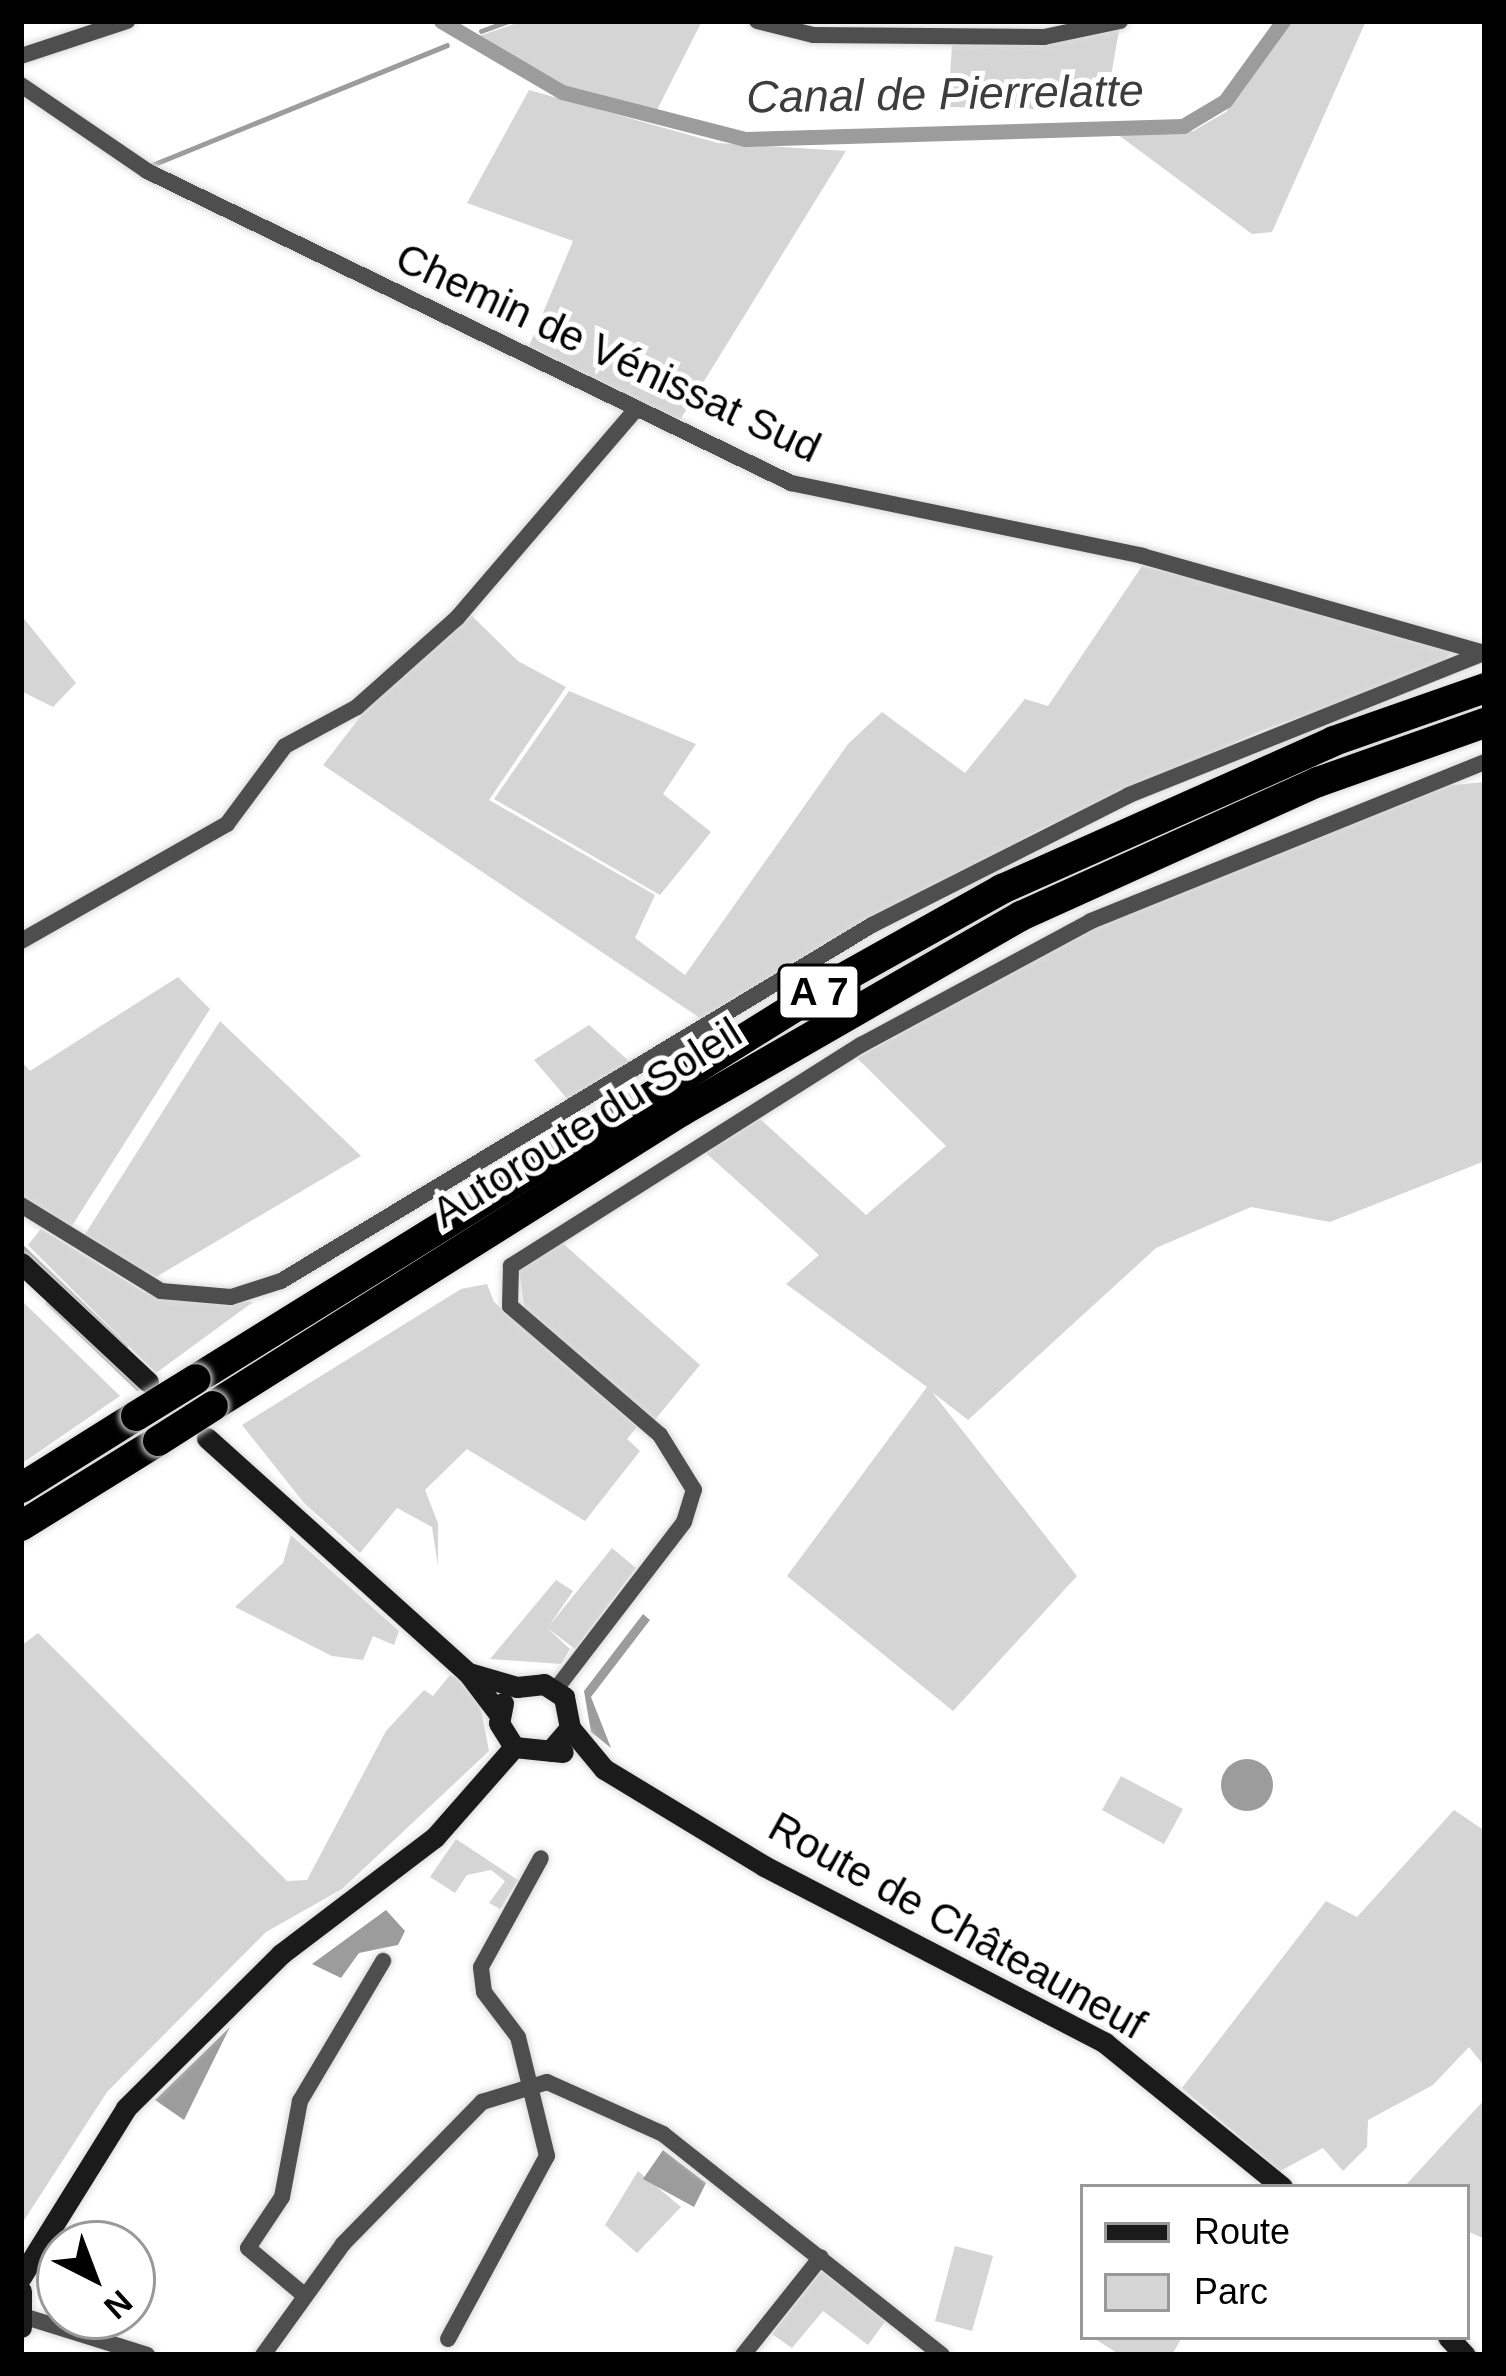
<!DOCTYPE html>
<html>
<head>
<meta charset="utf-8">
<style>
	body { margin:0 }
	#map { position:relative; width:1506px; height:2376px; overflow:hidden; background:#fff; font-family:Helvetica,sans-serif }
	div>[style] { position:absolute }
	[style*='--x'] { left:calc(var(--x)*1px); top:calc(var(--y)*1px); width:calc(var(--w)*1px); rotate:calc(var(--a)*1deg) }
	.green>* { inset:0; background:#d5d5d5 }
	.water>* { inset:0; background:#9c9c9c }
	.round { border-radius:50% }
	.stream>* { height:4.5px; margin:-2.25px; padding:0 2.25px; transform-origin:2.25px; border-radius:2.25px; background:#9c9c9c }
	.canal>* { height:15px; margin:-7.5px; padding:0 7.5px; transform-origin:7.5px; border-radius:7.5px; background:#9c9c9c }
	.roads { filter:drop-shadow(0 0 3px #dbdbdb) drop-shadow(0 0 3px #dbdbdb) }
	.street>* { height:16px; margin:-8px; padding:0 8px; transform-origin:8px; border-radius:8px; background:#4e4e4e }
	.secondary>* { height:21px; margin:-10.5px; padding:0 10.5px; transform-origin:10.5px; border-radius:10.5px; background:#1b1b1b }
	.highway>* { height:30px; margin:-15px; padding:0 15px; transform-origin:15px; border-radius:15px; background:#000 }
	.bridges { filter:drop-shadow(0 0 3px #dbdbdb) drop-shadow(0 0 3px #dbdbdb) }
	.highway-bridge>* { height:30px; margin:-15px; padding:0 15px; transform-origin:15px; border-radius:15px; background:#000 }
	span { translate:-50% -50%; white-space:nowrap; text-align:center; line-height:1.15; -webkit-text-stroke:10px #fff; paint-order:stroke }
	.shield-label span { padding:3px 9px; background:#fff; border:3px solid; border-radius:9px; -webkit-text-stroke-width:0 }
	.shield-label { font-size:39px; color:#000; font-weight:700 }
	.street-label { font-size:42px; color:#000 }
	.water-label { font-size:45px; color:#3d3d3d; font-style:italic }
	.frame { position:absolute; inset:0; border:24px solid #000; pointer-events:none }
	.legend { position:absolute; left:1080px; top:2184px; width:390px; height:156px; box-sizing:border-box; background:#fff; border:3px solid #999; margin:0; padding:15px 21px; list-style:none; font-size:36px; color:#000 }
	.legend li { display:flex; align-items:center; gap:24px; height:60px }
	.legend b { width:60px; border:3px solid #999 }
	.north { position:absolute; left:36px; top:2220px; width:120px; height:120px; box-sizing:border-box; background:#fff; border:3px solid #999; border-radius:50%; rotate:138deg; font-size:33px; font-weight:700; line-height:48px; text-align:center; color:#000 }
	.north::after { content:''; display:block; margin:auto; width:42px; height:54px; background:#000; clip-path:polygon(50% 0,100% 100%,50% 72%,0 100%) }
</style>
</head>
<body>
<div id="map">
	<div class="green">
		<div style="clip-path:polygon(523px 21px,702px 21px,657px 110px,563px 88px,479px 36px)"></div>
		<div style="clip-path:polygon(1289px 21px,1366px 21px,1272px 232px,1252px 234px,1117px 134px,1193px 131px,1226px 112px)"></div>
		<div style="clip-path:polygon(1119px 30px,1105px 111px,948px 107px,952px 45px)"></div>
		<div style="clip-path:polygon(529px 90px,718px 143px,846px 151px,680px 420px,527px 351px,573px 241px,467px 203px)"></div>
		<div style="clip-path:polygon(1142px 566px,1457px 644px,1439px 668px,1263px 730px,1041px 829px,700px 1018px,323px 765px,381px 690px,470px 614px,518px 661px,566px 687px,489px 800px,655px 895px,635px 938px,685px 975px,848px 744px,882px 712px,965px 773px,1025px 699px,1048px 706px)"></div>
		<div style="clip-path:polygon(21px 615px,76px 683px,53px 707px,21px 691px)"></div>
		<div style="clip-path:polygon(569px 691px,696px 744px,663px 794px,711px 832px,660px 895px,494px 799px)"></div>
		<div style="clip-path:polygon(1485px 782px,1485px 1161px,1330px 1222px,1251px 1207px,1156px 1248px,968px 1420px,932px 1392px,1077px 1576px,953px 1711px,787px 1576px,927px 1387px,786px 1284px,819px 1255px,706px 1153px,760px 1119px,866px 1215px,946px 1146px,857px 1058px,1094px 926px,1432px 787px)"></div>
		<div style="clip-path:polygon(178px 977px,210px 1009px,68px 1232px,21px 1195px,21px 1061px,30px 1071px)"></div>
		<div style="clip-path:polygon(220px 1021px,361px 1156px,156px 1277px,82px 1239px)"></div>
		<div style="clip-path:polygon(589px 1025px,631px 1063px,570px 1102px,534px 1060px)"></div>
		<div style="clip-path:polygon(41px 1229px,144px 1292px,253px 1302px,156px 1373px,28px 1245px)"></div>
		<div style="clip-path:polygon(559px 1240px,700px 1365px,653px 1422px,524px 1307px,519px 1270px)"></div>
		<div style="clip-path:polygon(487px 1284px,494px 1302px,637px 1427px,627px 1439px,640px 1451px,585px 1521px,467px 1449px,425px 1490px,438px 1523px,438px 1566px,432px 1527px,397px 1508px,360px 1553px,304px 1503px,242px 1425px,461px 1289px)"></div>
		<div style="clip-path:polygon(21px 1300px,120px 1396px,21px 1464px)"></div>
		<div style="clip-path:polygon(291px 1535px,399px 1631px,394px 1645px,373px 1636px,363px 1660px,332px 1656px,235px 1607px,283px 1563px)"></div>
		<div style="clip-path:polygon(612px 1548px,636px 1568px,575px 1649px,546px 1627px,570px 1649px,561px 1664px,490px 1659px,556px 1580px,573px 1591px,549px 1626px)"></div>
		<div style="clip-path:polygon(38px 1633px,287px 1881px,307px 1880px,386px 1731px,424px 1690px,433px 1696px,450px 1675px,461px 1680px,480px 1704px,489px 1751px,342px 1889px,266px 1932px,107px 2092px,21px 2225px,21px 1646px)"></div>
		<div style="clip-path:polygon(1121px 1776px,1183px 1809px,1164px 1844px,1102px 1810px)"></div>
		<div style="clip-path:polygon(1454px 1810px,1485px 1831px,1485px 2067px,1469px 2047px,1433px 2085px,1368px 2120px,1367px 2147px,1343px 2171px,1323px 2148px,1280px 2171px,1182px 2088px,1326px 1901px,1357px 1917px)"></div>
		<div style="clip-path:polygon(456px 1839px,518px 1880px,500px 1909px,489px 1903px,505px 1881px,491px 1870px,467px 1875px,455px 1893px,430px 1877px)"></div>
		<div style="clip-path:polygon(1485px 2099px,1485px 2239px,1467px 2231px,1467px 2187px,1404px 2187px)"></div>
		<div style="clip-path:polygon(638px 2171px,681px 2207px,637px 2253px,605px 2225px)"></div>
		<div style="clip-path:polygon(955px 2246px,993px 2256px,972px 2331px,935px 2321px)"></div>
		<div style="clip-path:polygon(821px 2271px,887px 2319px,868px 2345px,823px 2311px,792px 2348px,772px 2334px)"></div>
		<div style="clip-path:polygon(1092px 2337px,1182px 2337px,1172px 2355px,1120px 2355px)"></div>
	</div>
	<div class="water">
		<div style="clip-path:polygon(643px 1614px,650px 1620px,591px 1697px,611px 1748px,591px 1732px,584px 1691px)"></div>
		<div class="round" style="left:1221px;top:1759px;width:52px;height:52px"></div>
		<div style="clip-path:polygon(386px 1910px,405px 1931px,398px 1945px,359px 1953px,341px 1978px,312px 1964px)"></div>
		<div style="clip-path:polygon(230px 2027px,184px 2120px,155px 2100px)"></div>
		<div style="clip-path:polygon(663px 2150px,706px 2183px,694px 2207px,643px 2179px)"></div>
	</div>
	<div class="stream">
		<div style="--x:481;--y:31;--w:30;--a:-20"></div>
		<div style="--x:152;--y:165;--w:318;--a:-22.1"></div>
		<div style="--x:21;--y:1246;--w:144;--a:43.9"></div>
		<div style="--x:48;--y:1302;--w:124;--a:43.7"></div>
	</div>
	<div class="canal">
		<div style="--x:441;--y:21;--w:140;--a:30.4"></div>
		<div style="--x:562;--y:92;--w:189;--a:14.4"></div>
		<div style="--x:745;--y:139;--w:438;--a:-1.7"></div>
		<div style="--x:1183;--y:126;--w:49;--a:-30.8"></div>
		<div style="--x:1225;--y:101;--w:99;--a:-54.1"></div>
	</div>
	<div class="roads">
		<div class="street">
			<div style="--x:757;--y:21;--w:58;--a:14"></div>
			<div style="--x:813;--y:35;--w:231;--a:0.5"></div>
			<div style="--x:1044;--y:37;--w:78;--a:-11.9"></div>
			<div style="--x:21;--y:56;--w:112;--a:-18.3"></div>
			<div style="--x:21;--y:85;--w:153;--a:34.3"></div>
			<div style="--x:147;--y:171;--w:716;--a:25.85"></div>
			<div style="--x:791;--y:483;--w:359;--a:11.7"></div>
			<div style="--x:1142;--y:556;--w:356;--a:15.8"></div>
			<div style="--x:21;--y:941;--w:237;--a:-29.6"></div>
			<div style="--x:227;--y:824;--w:97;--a:-53.4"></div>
			<div style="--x:285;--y:746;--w:82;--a:-28.4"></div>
			<div style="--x:357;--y:707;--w:134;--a:-41.7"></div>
			<div style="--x:457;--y:618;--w:270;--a:-49.4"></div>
			<div style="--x:21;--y:1205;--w:164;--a:31.6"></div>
			<div style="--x:161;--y:1291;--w:70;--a:4.9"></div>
			<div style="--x:231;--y:1297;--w:52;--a:-17.7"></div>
			<div style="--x:281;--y:1281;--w:690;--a:-31.06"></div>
			<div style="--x:872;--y:925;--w:288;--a:-26.8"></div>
			<div style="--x:1129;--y:795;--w:380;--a:-21.8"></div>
			<div style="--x:556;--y:1689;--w:210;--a:-52.5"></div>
			<div style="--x:684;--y:1522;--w:34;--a:-73"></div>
			<div style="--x:694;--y:1490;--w:65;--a:-121.7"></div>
			<div style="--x:660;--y:1435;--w:198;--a:-139.3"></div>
			<div style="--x:510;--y:1306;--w:40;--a:-88.6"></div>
			<div style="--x:511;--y:1266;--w:414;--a:-32.3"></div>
			<div style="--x:861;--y:1045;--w:261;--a:-28.3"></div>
			<div style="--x:1091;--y:921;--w:425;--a:-22"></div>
			<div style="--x:304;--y:2295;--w:73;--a:-140"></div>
			<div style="--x:248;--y:2248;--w:61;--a:-56.3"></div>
			<div style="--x:282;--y:2197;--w:98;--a:-79.4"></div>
			<div style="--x:300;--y:2101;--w:163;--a:-59.3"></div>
			<div style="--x:26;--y:2317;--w:127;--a:17.4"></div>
			<div style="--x:448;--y:2339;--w:208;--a:-61.6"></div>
			<div style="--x:547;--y:2156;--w:122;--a:-103.7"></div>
			<div style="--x:518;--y:2037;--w:56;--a:-127.1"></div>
			<div style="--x:484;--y:1992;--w:25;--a:-97"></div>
			<div style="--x:481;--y:1967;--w:124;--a:-61.2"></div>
			<div style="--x:263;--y:2355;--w:137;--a:-54.2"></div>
			<div style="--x:343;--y:2244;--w:199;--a:-45.6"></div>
			<div style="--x:482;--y:2102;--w:68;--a:-17.1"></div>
			<div style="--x:547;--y:2082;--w:127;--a:24.1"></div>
			<div style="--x:663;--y:2134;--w:356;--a:38.4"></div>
			<div style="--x:743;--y:2355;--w:125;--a:-51.5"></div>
		</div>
		<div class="secondary">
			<div style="--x:21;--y:1263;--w:174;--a:43.1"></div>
			<div style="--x:207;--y:1438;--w:351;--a:42"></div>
			<div style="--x:468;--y:1673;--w:51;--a:52.9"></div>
			<div style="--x:469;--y:1673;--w:50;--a:16.3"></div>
			<div style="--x:517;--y:1687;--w:27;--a:-6"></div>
			<div style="--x:544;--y:1684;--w:24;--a:33"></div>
			<div style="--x:564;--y:1697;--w:32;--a:79"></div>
			<div style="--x:570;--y:1728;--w:30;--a:131"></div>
			<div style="--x:503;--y:1703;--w:20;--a:101"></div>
			<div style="--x:499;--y:1723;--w:28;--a:58"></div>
			<div style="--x:514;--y:1747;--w:49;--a:5.8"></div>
			<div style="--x:570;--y:1728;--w:53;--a:50.3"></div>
			<div style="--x:604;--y:1769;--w:187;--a:31.2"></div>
			<div style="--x:764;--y:1866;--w:384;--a:27.4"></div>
			<div style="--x:1105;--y:2043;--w:228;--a:39.1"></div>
			<div style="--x:21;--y:2277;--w:199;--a:-58.1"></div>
			<div style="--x:126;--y:2108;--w:218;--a:-44.8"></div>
			<div style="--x:281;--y:1954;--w:193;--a:-37.2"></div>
			<div style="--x:435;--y:1837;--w:120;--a:-48.7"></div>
			<div style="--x:21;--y:2291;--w:36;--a:90"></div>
			<div style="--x:1448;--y:2337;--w:25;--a:47"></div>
		</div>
		<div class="highway">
			<div style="--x:196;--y:1379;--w:749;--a:-31.84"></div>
			<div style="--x:832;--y:984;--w:195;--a:-29.2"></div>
			<div style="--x:1002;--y:889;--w:363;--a:-24"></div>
			<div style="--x:1334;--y:741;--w:160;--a:-19.3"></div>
			<div style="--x:213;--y:1406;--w:554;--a:-32.17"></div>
			<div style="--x:682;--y:1111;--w:391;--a:-29.9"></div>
			<div style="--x:1021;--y:916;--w:326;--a:-24.3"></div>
			<div style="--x:1318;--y:782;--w:177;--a:-19.5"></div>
			<div style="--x:21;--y:1488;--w:136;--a:-32.1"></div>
			<div style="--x:21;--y:1526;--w:161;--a:-31.8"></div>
		</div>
	</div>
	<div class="bridges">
		<div class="highway-bridge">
			<div style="--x:136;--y:1416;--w:70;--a:-31.7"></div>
			<div style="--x:158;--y:1441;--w:65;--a:-32.5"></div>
		</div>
	</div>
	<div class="shield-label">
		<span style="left:819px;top:992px">A 7</span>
	</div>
	<div class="street-label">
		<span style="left:608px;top:353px;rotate:25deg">Chemin de Vénissat Sud</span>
		<span style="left:587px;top:1123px;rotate:-32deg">Autoroute du Soleil</span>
		<span style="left:957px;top:1926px;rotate:29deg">Route de Châteauneuf</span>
	</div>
	<div class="water-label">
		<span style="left:945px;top:94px;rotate:-1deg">Canal de Pierrelatte</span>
	</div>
	<div class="frame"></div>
	<ul class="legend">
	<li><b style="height:15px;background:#1b1b1b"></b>Route</li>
	<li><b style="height:33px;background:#d5d5d5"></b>Parc</li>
	</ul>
	<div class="north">N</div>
</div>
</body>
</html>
